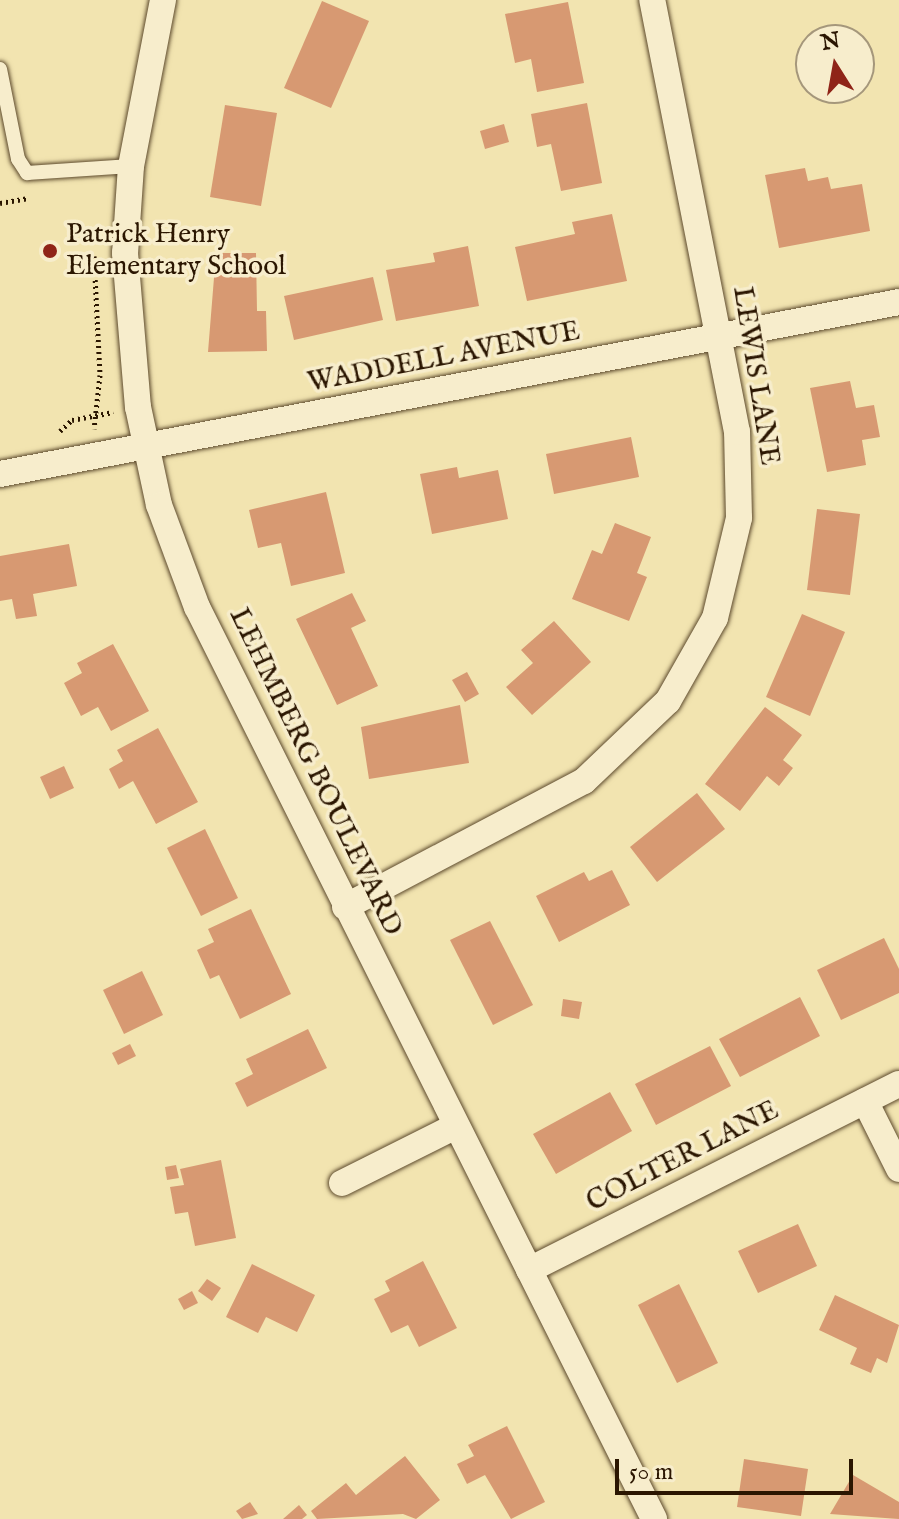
<!DOCTYPE html>
<html>
<head>
<meta charset="utf-8">
<style>
	body { margin:0 }
	#map { position:relative; width:899px; height:1519px; overflow:hidden; background:#f2e4b0; font-family:"IM FELL English",serif }
	div>[style] { position:absolute }
	[style*='--x'] { left:calc(var(--x)*1px); top:calc(var(--y)*1px); width:calc(var(--w)*1px); rotate:calc(var(--a)*1deg) }
	.building>* { inset:0; background:#d79972 }
	.path>* { height:5px; margin-top:-2.5px; transform-origin:0; background:repeating-linear-gradient(90deg,#2b1601 0 2px,transparent 0 6px) }
	.roads { filter:drop-shadow(0 0 2px #5d4a2d) drop-shadow(0 0 2px #5d4a2d) }
	.lane>* { height:14px; margin:-7px; padding:0 7px; transform-origin:7px; border-radius:7px; background:#f7edcc }
	.street>* { height:26px; margin:-13px; padding:0 13px; transform-origin:13px; border-radius:13px; background:#f7edcc }
	.dots>* { width:22px; height:22px; translate:-50% -50%; box-sizing:border-box; border:4px solid #f7edcc; border-radius:50% }
	span { translate:-50% -50%; white-space:nowrap; text-align:center; line-height:1.15; -webkit-text-stroke:7px #f7edcc; paint-order:stroke }
	.poi-label { font-size:28px; color:#2b1601 }
	.left { translate:0 -50%; text-align:left }
	.street-label { font-size:28px; color:#2b1601 }
	.north { position:absolute; left:795px; top:24px; width:80px; height:80px; box-sizing:border-box; background:#f7edcc; border:2px solid #a5977b; border-radius:50%; rotate:349deg; font-size:22px; font-weight:700; line-height:32px; text-align:center; color:#2b1601 }
	.north::after { content:''; display:block; margin:auto; width:28px; height:36px; background:#8f2418; clip-path:polygon(50% 0,100% 100%,50% 72%,0 100%) }
	.scale { position:absolute; left:615px; top:1459px; width:238px; height:36px; box-sizing:border-box; border:4px solid #2b1601; border-top:0; padding-left:10px; font-size:24px; line-height:28px; white-space:nowrap; color:#2b1601; -webkit-text-stroke:6px #f7edcc; paint-order:stroke }
</style>
</head>
<body>
<div id="map">
	<div class="building">
		<div style="clip-path:polygon(322px 1px,369px 21px,331px 108px,284px 88px)"></div>
		<div style="clip-path:polygon(568px 2px,584px 83px,537px 92px,531px 59px,515px 63px,505px 14px)"></div>
		<div style="clip-path:polygon(587px 103px,602px 183px,561px 191px,551px 144px,537px 147px,531px 114px)"></div>
		<div style="clip-path:polygon(225px 105px,277px 113px,261px 206px,210px 197px)"></div>
		<div style="clip-path:polygon(504px 124px,509px 142px,485px 149px,480px 131px)"></div>
		<div style="clip-path:polygon(805px 168px,808px 181px,828px 177px,831px 189px,862px 184px,870px 231px,779px 248px,765px 175px)"></div>
		<div style="clip-path:polygon(612px 214px,627px 281px,527px 301px,515px 247px,575px 234px,572px 222px)"></div>
		<div style="clip-path:polygon(468px 246px,479px 306px,396px 321px,386px 270px,435px 262px,433px 253px)"></div>
		<div style="clip-path:polygon(216px 253px,256px 253px,257px 311px,266px 311px,267px 351px,208px 352px)"></div>
		<div style="clip-path:polygon(373px 277px,383px 320px,294px 340px,284px 296px)"></div>
		<div style="clip-path:polygon(850px 381px,856px 408px,874px 405px,880px 437px,862px 440px,866px 465px,827px 472px,810px 388px)"></div>
		<div style="clip-path:polygon(631px 437px,639px 477px,554px 494px,546px 454px)"></div>
		<div style="clip-path:polygon(457px 467px,459px 478px,498px 470px,508px 519px,432px 534px,420px 474px)"></div>
		<div style="clip-path:polygon(326px 492px,345px 573px,291px 586px,281px 543px,258px 548px,249px 510px)"></div>
		<div style="clip-path:polygon(817px 509px,860px 514px,850px 595px,807px 590px)"></div>
		<div style="clip-path:polygon(615px 523px,651px 537px,637px 573px,647px 577px,629px 621px,572px 599px,592px 550px,602px 554px)"></div>
		<div style="clip-path:polygon(69px 544px,77px 586px,33px 594px,37px 616px,16px 619px,12px 599px,0 601px,0 556px)"></div>
		<div style="clip-path:polygon(352px 593px,366px 621px,351px 628px,378px 686px,337px 705px,296px 619px)"></div>
		<div style="clip-path:polygon(802px 614px,845px 632px,810px 716px,766px 697px)"></div>
		<div style="clip-path:polygon(554px 621px,591px 662px,532px 715px,506px 687px,533px 663px,521px 650px)"></div>
		<div style="clip-path:polygon(113px 644px,149px 711px,111px 731px,98px 707px,81px 716px,64px 683px,82px 673px,77px 663px)"></div>
		<div style="clip-path:polygon(467px 672px,479px 694px,465px 702px,452px 680px)"></div>
		<div style="clip-path:polygon(460px 705px,469px 763px,369px 779px,361px 727px)"></div>
		<div style="clip-path:polygon(765px 707px,802px 735px,783px 760px,793px 768px,779px 786px,767px 776px,740px 811px,705px 784px)"></div>
		<div style="clip-path:polygon(158px 728px,198px 802px,156px 824px,133px 781px,119px 789px,109px 769px,123px 761px,117px 750px)"></div>
		<div style="clip-path:polygon(64px 766px,74px 788px,50px 799px,40px 777px)"></div>
		<div style="clip-path:polygon(697px 793px,725px 829px,657px 882px,630px 847px)"></div>
		<div style="clip-path:polygon(205px 829px,238px 898px,201px 916px,167px 848px)"></div>
		<div style="clip-path:polygon(612px 870px,630px 905px,559px 942px,536px 896px,584px 872px,589px 881px)"></div>
		<div style="clip-path:polygon(251px 909px,291px 994px,240px 1019px,219px 975px,210px 979px,197px 950px,214px 942px,208px 929px)"></div>
		<div style="clip-path:polygon(490px 921px,533px 1005px,493px 1025px,450px 940px)"></div>
		<div style="clip-path:polygon(884px 938px,899px 969px,899px 993px,841px 1020px,817px 970px)"></div>
		<div style="clip-path:polygon(142px 971px,163px 1015px,124px 1034px,103px 990px)"></div>
		<div style="clip-path:polygon(800px 997px,820px 1036px,740px 1077px,719px 1039px)"></div>
		<div style="clip-path:polygon(563px 999px,582px 1002px,579px 1019px,561px 1016px)"></div>
		<div style="clip-path:polygon(308px 1029px,327px 1068px,247px 1107px,235px 1083px,253px 1074px,246px 1059px)"></div>
		<div style="clip-path:polygon(130px 1044px,136px 1056px,118px 1065px,112px 1053px)"></div>
		<div style="clip-path:polygon(710px 1046px,731px 1086px,656px 1125px,635px 1084px)"></div>
		<div style="clip-path:polygon(610px 1092px,632px 1131px,556px 1174px,533px 1134px)"></div>
		<div style="clip-path:polygon(221px 1160px,236px 1238px,195px 1246px,188px 1212px,175px 1214px,170px 1187px,184px 1185px,180px 1169px)"></div>
		<div style="clip-path:polygon(176px 1165px,179px 1178px,167px 1180px,165px 1167px)"></div>
		<div style="clip-path:polygon(798px 1224px,817px 1266px,758px 1293px,738px 1251px)"></div>
		<div style="clip-path:polygon(423px 1261px,457px 1328px,419px 1347px,408px 1325px,391px 1333px,374px 1299px,390px 1291px,385px 1281px)"></div>
		<div style="clip-path:polygon(252px 1264px,315px 1295px,297px 1332px,266px 1317px,258px 1333px,226px 1317px)"></div>
		<div style="clip-path:polygon(207px 1279px,221px 1288px,212px 1301px,198px 1291px)"></div>
		<div style="clip-path:polygon(679px 1284px,718px 1363px,677px 1383px,638px 1305px)"></div>
		<div style="clip-path:polygon(192px 1291px,198px 1303px,184px 1310px,178px 1299px)"></div>
		<div style="clip-path:polygon(835px 1295px,899px 1325px,887px 1363px,877px 1358px,871px 1373px,850px 1364px,857px 1348px,819px 1330px)"></div>
		<div style="clip-path:polygon(507px 1426px,545px 1502px,511px 1519px,485px 1475px,467px 1484px,457px 1464px,474px 1456px,468px 1445px)"></div>
		<div style="clip-path:polygon(405px 1456px,440px 1500px,416px 1519px,403px 1514px,317px 1519px,311px 1511px,346px 1483px,356px 1495px)"></div>
		<div style="clip-path:polygon(744px 1459px,808px 1469px,801px 1516px,737px 1507px)"></div>
		<div style="clip-path:polygon(853px 1475px,899px 1502px,899px 1519px,830px 1514px)"></div>
		<div style="clip-path:polygon(250px 1502px,258px 1514px,242px 1519px,236px 1511px)"></div>
		<div style="clip-path:polygon(299px 1505px,307px 1515px,302px 1519px,283px 1519px)"></div>
	</div>
	<div class="path">
		<div style="--x:0;--y:203;--w:29;--a:-10"></div>
		<div style="--x:94;--y:256;--w:119;--a:87.1"></div>
		<div style="--x:100;--y:375;--w:54;--a:96.3"></div>
		<div style="--x:60;--y:431;--w:16;--a:-43"></div>
		<div style="--x:72;--y:420;--w:42;--a:-11"></div>
	</div>
	<div class="roads">
		<div class="lane">
			<div style="--x:0;--y:69;--w:92;--a:78.7"></div>
			<div style="--x:18;--y:159;--w:17;--a:57"></div>
			<div style="--x:27;--y:173;--w:104;--a:-3.9"></div>
		</div>
		<div class="street">
			<div style="--x:163;--y:0;--w:169;--a:100.9"></div>
			<div style="--x:131;--y:166;--w:87;--a:93.9"></div>
			<div style="--x:125;--y:253;--w:155;--a:85.2"></div>
			<div style="--x:138;--y:407;--w:100;--a:77.9"></div>
			<div style="--x:159;--y:505;--w:109;--a:69.6"></div>
			<div style="--x:197;--y:607;--w:1020;--a:63.38"></div>
			<div style="--x:0;--y:474;--w:915;--a:-10.83"></div>
			<div style="--x:345;--y:907;--w:270;--a:-27.8"></div>
			<div style="--x:584;--y:781;--w:116;--a:-43.6"></div>
			<div style="--x:668;--y:701;--w:95;--a:-60.5"></div>
			<div style="--x:715;--y:618;--w:103;--a:-76.5"></div>
			<div style="--x:739;--y:518;--w:86;--a:-91.3"></div>
			<div style="--x:737;--y:432;--w:440;--a:-101.1"></div>
			<div style="--x:865;--y:1101;--w:76;--a:63.4"></div>
			<div style="--x:342;--y:1183;--w:127;--a:-26.6"></div>
			<div style="--x:529;--y:1270;--w:414;--a:-26.7"></div>
		</div>
	</div>
	<div class="dots">
		<div style="left:50px;top:251px;background:#8f2418"></div>
	</div>
	<div class="poi-label">
		<span class="left" style="left:66px;top:251px">Patrick Henry<br>Elementary School</span>
	</div>
	<div class="street-label">
		<span style="left:444px;top:358px;rotate:-11deg">WADDELL AVENUE</span>
		<span style="left:755px;top:376px;rotate:81deg">LEWIS LANE</span>
		<span style="left:315px;top:772px;rotate:64deg">LEHMBERG BOULEVARD</span>
		<span style="left:683px;top:1157px;rotate:-27deg">COLTER LANE</span>
	</div>
	<div class="north">N</div>
	<div class="scale">50 m</div>
</div>
</body>
</html>
